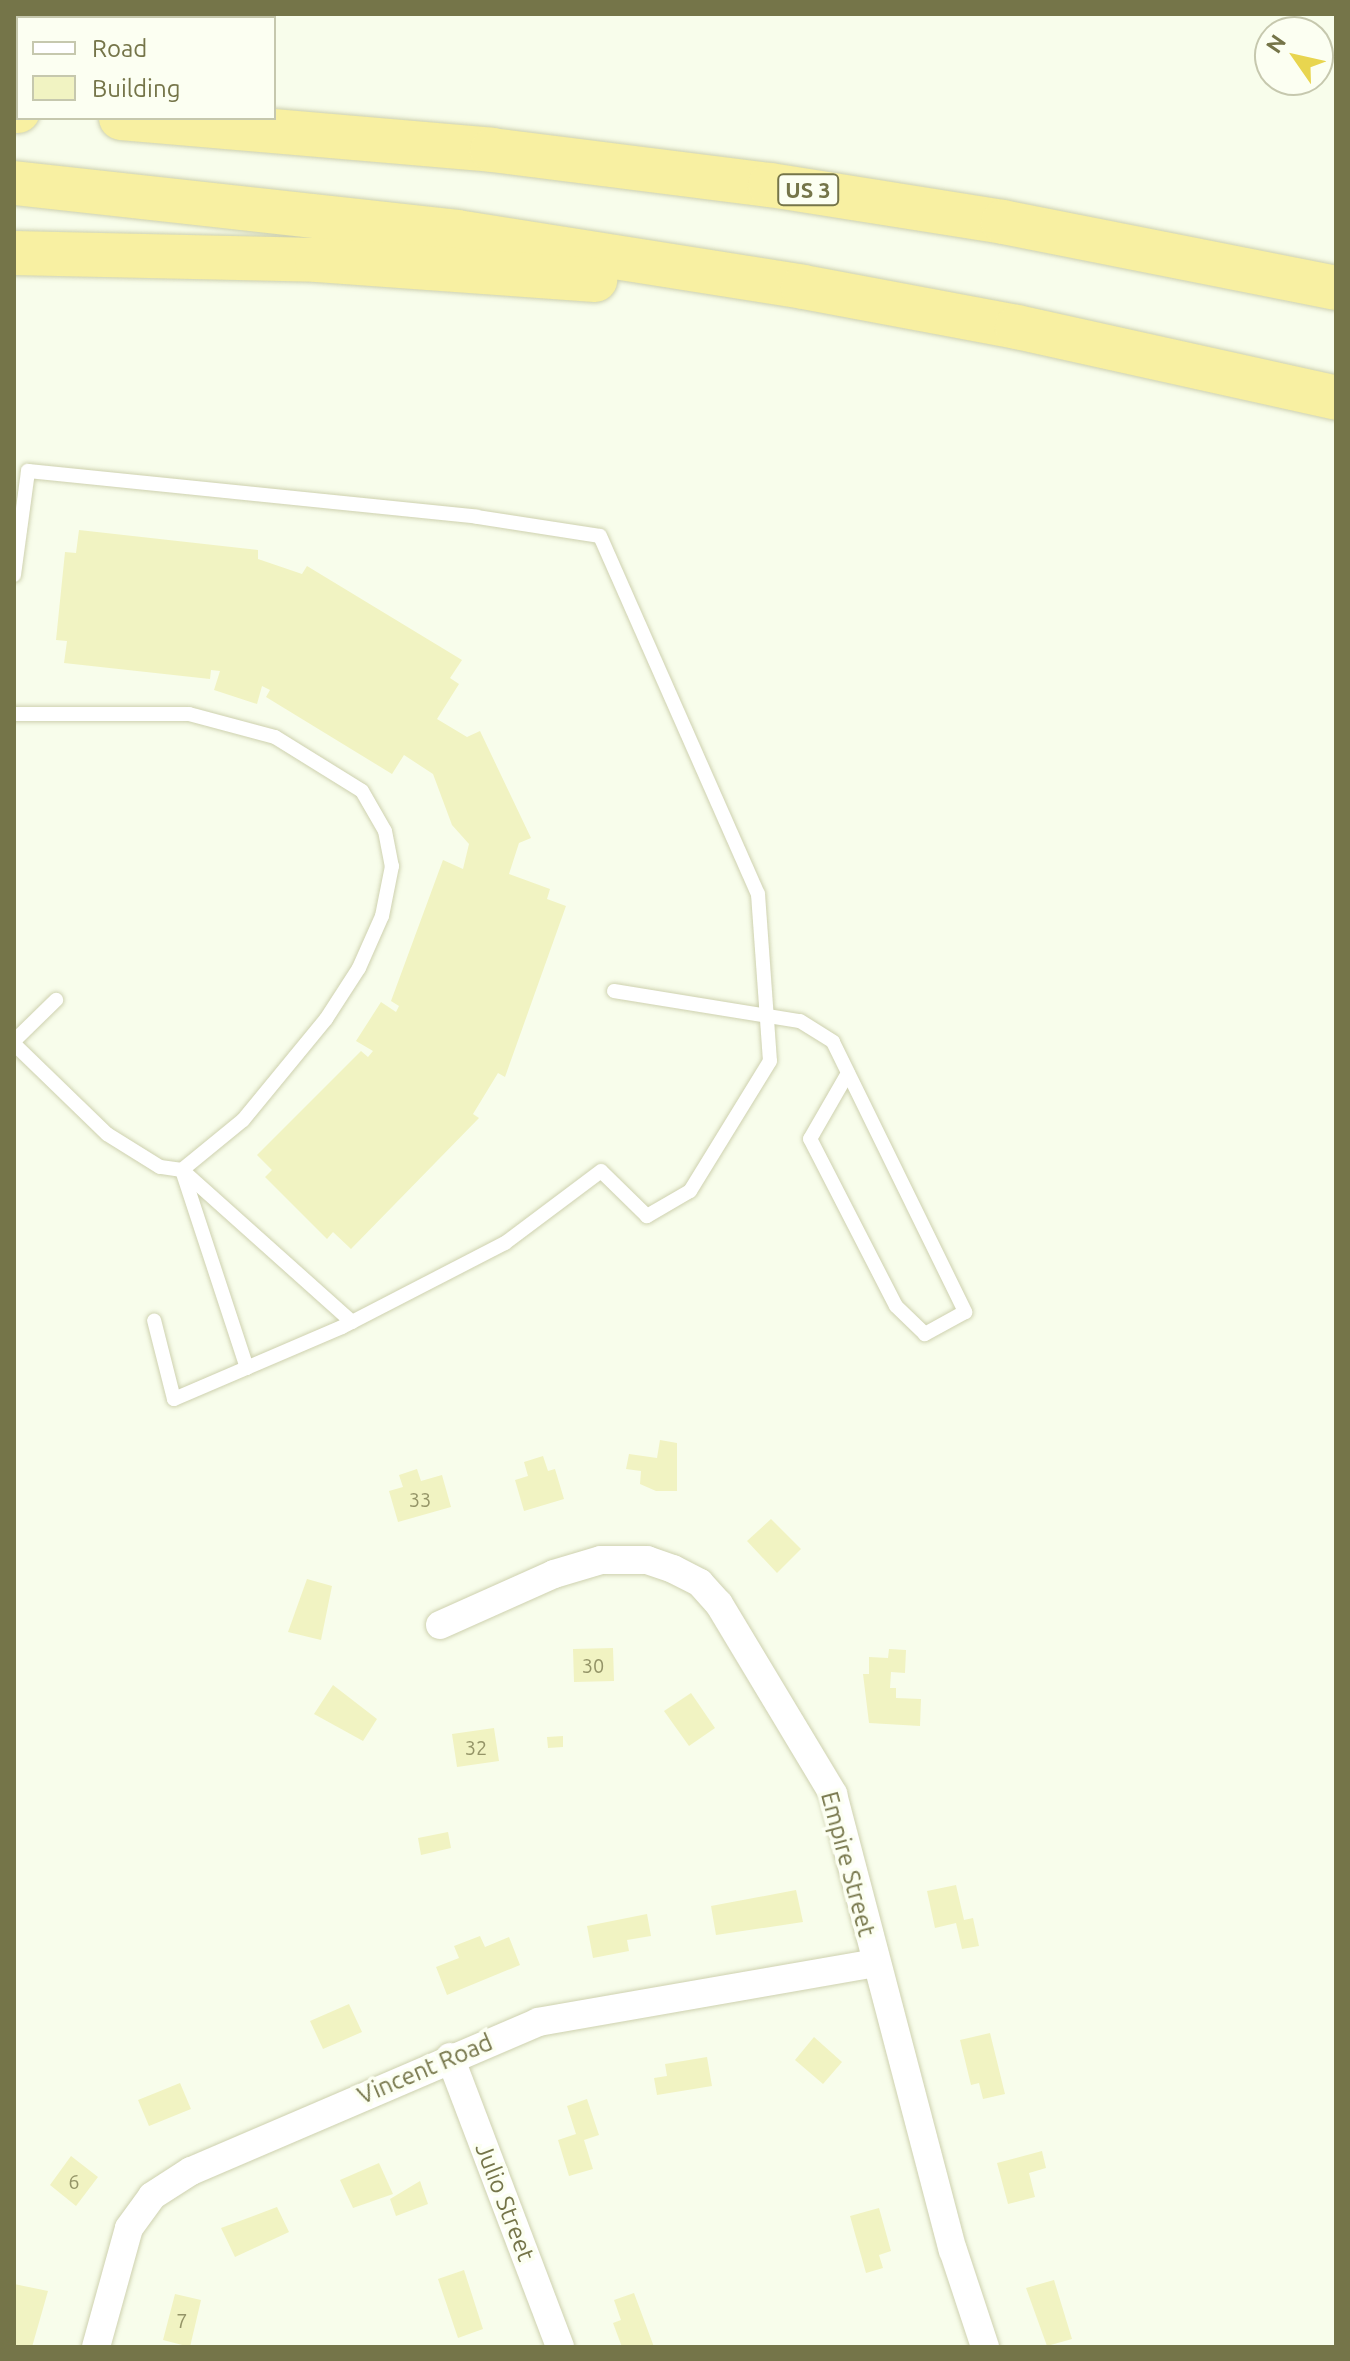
<!DOCTYPE html>
<html>
<head>
<meta charset="utf-8">
<style>
	body { margin:0 }
	#map { position:relative; width:1350px; height:2361px; overflow:hidden; background:#f8fdeb; font-family:Ubuntu,sans-serif }
	div>[style] { position:absolute }
	[style*='--x'] { left:calc(var(--x)*1px); top:calc(var(--y)*1px); width:calc(var(--w)*1px); rotate:calc(var(--a)*1deg) }
	.building>* { inset:0; background:#f1f3c2 }
	.roads { filter:drop-shadow(0 0 2px #ced1af) drop-shadow(0 0 2px #ced1af) }
	.service>* { height:14px; margin:-7px; padding:0 7px; transform-origin:7px; border-radius:7px; background:#fff }
	.minor>* { height:28px; margin:-14px; padding:0 14px; transform-origin:14px; border-radius:14px; background:#fff }
	.motorway>* { height:44px; margin:-22px; padding:0 22px; transform-origin:22px; border-radius:22px; background:#f8f0a2 }
	span { translate:-50% -50%; white-space:nowrap; text-align:center; line-height:1.15; -webkit-text-stroke:7px #fcfff2; paint-order:stroke }
	.number-label { font-size:20px; color:#949467 }
	.number-label span { -webkit-text-stroke-width:0 }
	.shield-label span { padding:2px 6px; background:#fcfff2; border:2px solid; border-radius:6px; -webkit-text-stroke-width:0 }
	.shield-label { font-size:22px; color:#757549; font-weight:700 }
	.street-label { font-size:24px; color:#757549 }
	.frame { position:absolute; inset:0; border:16px solid #757549; pointer-events:none }
	.legend { position:absolute; left:16px; top:16px; width:260px; height:104px; box-sizing:border-box; background:#fcfff2; border:2px solid #c6c8ae; margin:0; padding:10px 14px; list-style:none; font-size:24px; color:#757549 }
	.legend li { display:flex; align-items:center; gap:16px; height:40px }
	.legend b { width:40px; border:2px solid #c6c8ae }
	.north { position:absolute; left:1254px; top:16px; width:80px; height:80px; box-sizing:border-box; background:#fcfff2; border:2px solid #c6c8ae; border-radius:50%; rotate:304deg; font-size:22px; font-weight:700; line-height:32px; text-align:center; color:#757549 }
	.north::after { content:''; display:block; margin:auto; width:28px; height:36px; background:#e8d54f; clip-path:polygon(50% 0,100% 100%,50% 72%,0 100%) }
</style>
</head>
<body>
<div id="map">
	<div class="building">
		<div style="clip-path:polygon(79px 530px,258px 550px,258px 559px,302px 574px,307px 566px,462px 660px,450px 678px,459px 684px,437px 719px,467px 737px,480px 731px,531px 838px,519px 843px,509px 874px,550px 889px,547px 899px,566px 906px,505px 1077px,498px 1073px,473px 1114px,479px 1118px,351px 1249px,333px 1232px,327px 1239px,265px 1177px,272px 1170px,257px 1155px,361px 1051px,368px 1057px,373px 1051px,356px 1041px,381px 1002px,396px 1012px,399px 1006px,391px 1001px,443px 860px,463px 869px,469px 844px,452px 825px,433px 774px,404px 755px,392px 774px,266px 697px,270px 690px,262px 686px,257px 704px,214px 690px,220px 671px,211px 670px,210px 679px,64px 663px,67px 641px,56px 640px,65px 552px,76px 553px)"></div>
		<div style="clip-path:polygon(660px 1440px,677px 1443px,677px 1491px,656px 1491px,640px 1484px,641px 1471px,626px 1469px,629px 1454px,657px 1458px)"></div>
		<div style="clip-path:polygon(543px 1456px,548px 1471px,555px 1469px,564px 1499px,524px 1511px,515px 1480px,528px 1476px,524px 1462px)"></div>
		<div style="clip-path:polygon(417px 1469px,421px 1481px,442px 1475px,451px 1507px,398px 1522px,389px 1491px,403px 1487px,399px 1475px)"></div>
		<div style="clip-path:polygon(771px 1519px,801px 1549px,777px 1573px,747px 1541px)"></div>
		<div style="clip-path:polygon(307px 1579px,332px 1586px,321px 1640px,288px 1632px)"></div>
		<div style="clip-path:polygon(613px 1648px,614px 1681px,574px 1682px,573px 1649px)"></div>
		<div style="clip-path:polygon(889px 1649px,906px 1650px,905px 1673px,891px 1672px,890px 1688px,896px 1688px,896px 1698px,921px 1699px,920px 1726px,869px 1723px,863px 1674px,869px 1674px,869px 1657px,888px 1658px)"></div>
		<div style="clip-path:polygon(333px 1685px,377px 1719px,363px 1741px,314px 1714px)"></div>
		<div style="clip-path:polygon(691px 1693px,715px 1728px,689px 1746px,664px 1711px)"></div>
		<div style="clip-path:polygon(494px 1728px,499px 1761px,457px 1767px,452px 1734px)"></div>
		<div style="clip-path:polygon(563px 1736px,563px 1747px,548px 1748px,547px 1737px)"></div>
		<div style="clip-path:polygon(448px 1832px,451px 1848px,421px 1855px,418px 1838px)"></div>
		<div style="clip-path:polygon(956px 1885px,964px 1920px,973px 1918px,979px 1946px,962px 1949px,956px 1923px,935px 1928px,927px 1891px)"></div>
		<div style="clip-path:polygon(796px 1890px,803px 1922px,716px 1935px,711px 1906px)"></div>
		<div style="clip-path:polygon(647px 1914px,651px 1936px,627px 1940px,629px 1951px,593px 1958px,587px 1926px)"></div>
		<div style="clip-path:polygon(480px 1936px,485px 1947px,509px 1937px,520px 1965px,447px 1995px,436px 1967px,459px 1958px,454px 1946px)"></div>
		<div style="clip-path:polygon(349px 2004px,362px 2032px,323px 2049px,310px 2021px)"></div>
		<div style="clip-path:polygon(990px 2033px,1005px 2094px,983px 2099px,979px 2083px,971px 2085px,960px 2040px)"></div>
		<div style="clip-path:polygon(814px 2037px,842px 2062px,823px 2084px,795px 2060px)"></div>
		<div style="clip-path:polygon(707px 2057px,712px 2086px,657px 2095px,654px 2078px,667px 2076px,665px 2064px)"></div>
		<div style="clip-path:polygon(180px 2083px,191px 2109px,149px 2126px,138px 2100px)"></div>
		<div style="clip-path:polygon(587px 2099px,599px 2135px,584px 2140px,593px 2169px,569px 2176px,558px 2140px,576px 2134px,567px 2106px)"></div>
		<div style="clip-path:polygon(1042px 2151px,1046px 2168px,1029px 2173px,1035px 2197px,1008px 2204px,997px 2163px)"></div>
		<div style="clip-path:polygon(71px 2156px,98px 2177px,76px 2206px,50px 2185px)"></div>
		<div style="clip-path:polygon(379px 2163px,393px 2194px,353px 2208px,340px 2180px)"></div>
		<div style="clip-path:polygon(420px 2181px,428px 2204px,396px 2216px,390px 2199px)"></div>
		<div style="clip-path:polygon(277px 2207px,289px 2232px,235px 2257px,221px 2228px)"></div>
		<div style="clip-path:polygon(879px 2208px,891px 2251px,879px 2255px,883px 2268px,866px 2273px,850px 2216px)"></div>
		<div style="clip-path:polygon(464px 2270px,483px 2329px,458px 2338px,438px 2279px)"></div>
		<div style="clip-path:polygon(1054px 2280px,1072px 2339px,1047px 2346px,1026px 2288px)"></div>
		<div style="clip-path:polygon(14px 2284px,48px 2291px,32px 2347px,14px 2347px)"></div>
		<div style="clip-path:polygon(634px 2293px,654px 2347px,622px 2347px,613px 2323px,621px 2320px,614px 2300px)"></div>
		<div style="clip-path:polygon(175px 2294px,201px 2300px,190px 2347px,163px 2340px)"></div>
	</div>
	<div class="roads">
		<div class="service">
			<div style="--x:14;--y:575;--w:105;--a:-82.3"></div>
			<div style="--x:28;--y:471;--w:451;--a:5.8"></div>
			<div style="--x:477;--y:517;--w:124;--a:8.8"></div>
			<div style="--x:600;--y:536;--w:391;--a:66.2"></div>
			<div style="--x:758;--y:894;--w:167;--a:85.9"></div>
			<div style="--x:770;--y:1061;--w:153;--a:121.6"></div>
			<div style="--x:690;--y:1191;--w:50;--a:149.8"></div>
			<div style="--x:647;--y:1216;--w:64;--a:-135.6"></div>
			<div style="--x:601;--y:1171;--w:120;--a:143.1"></div>
			<div style="--x:505;--y:1243;--w:183;--a:152.7"></div>
			<div style="--x:342;--y:1327;--w:183;--a:156.8"></div>
			<div style="--x:174;--y:1399;--w:81;--a:-104.2"></div>
			<div style="--x:14;--y:714;--w:175;--a:0"></div>
			<div style="--x:189;--y:714;--w:89;--a:15"></div>
			<div style="--x:275;--y:737;--w:102;--a:31.8"></div>
			<div style="--x:362;--y:791;--w:46;--a:60.1"></div>
			<div style="--x:385;--y:831;--w:36;--a:79"></div>
			<div style="--x:392;--y:866;--w:51;--a:101.3"></div>
			<div style="--x:382;--y:916;--w:57;--a:113.9"></div>
			<div style="--x:359;--y:968;--w:61;--a:122.9"></div>
			<div style="--x:326;--y:1019;--w:131;--a:129.4"></div>
			<div style="--x:243;--y:1120;--w:79;--a:140.7"></div>
			<div style="--x:182;--y:1170;--w:22;--a:-172"></div>
			<div style="--x:160;--y:1167;--w:62;--a:-148.1"></div>
			<div style="--x:107;--y:1134;--w:129;--a:-135.9"></div>
			<div style="--x:614;--y:991;--w:188;--a:9.2"></div>
			<div style="--x:800;--y:1021;--w:39;--a:32"></div>
			<div style="--x:833;--y:1042;--w:301;--a:63.9"></div>
			<div style="--x:965;--y:1312;--w:46;--a:151.2"></div>
			<div style="--x:925;--y:1334;--w:40;--a:-136"></div>
			<div style="--x:896;--y:1306;--w:188;--a:-117.2"></div>
			<div style="--x:810;--y:1139;--w:76;--a:-60.1"></div>
			<div style="--x:14;--y:1041;--w:59;--a:-44.3"></div>
			<div style="--x:247;--y:1368;--w:208;--a:-108.2"></div>
			<div style="--x:182;--y:1170;--w:228;--a:41.8"></div>
		</div>
		<div class="minor">
			<div style="--x:440;--y:1625;--w:125;--a:-24.1"></div>
			<div style="--x:554;--y:1574;--w:49;--a:-16.6"></div>
			<div style="--x:601;--y:1560;--w:46;--a:0"></div>
			<div style="--x:647;--y:1560;--w:28;--a:19"></div>
			<div style="--x:673;--y:1569;--w:30;--a:27"></div>
			<div style="--x:700;--y:1583;--w:28;--a:48"></div>
			<div style="--x:719;--y:1604;--w:222;--a:59"></div>
			<div style="--x:833;--y:1794;--w:472;--a:75.3"></div>
			<div style="--x:953;--y:2250;--w:102;--a:71.7"></div>
			<div style="--x:450;--y:2057;--w:310;--a:69.2"></div>
			<div style="--x:96;--y:2347;--w:123;--a:-74.5"></div>
			<div style="--x:129;--y:2228;--w:39;--a:-54"></div>
			<div style="--x:152;--y:2196;--w:46;--a:-32.7"></div>
			<div style="--x:191;--y:2171;--w:378;--a:-23.2"></div>
			<div style="--x:538;--y:2022;--w:342;--a:-9.9"></div>
		</div>
		<div class="motorway">
			<div style="--x:14;--y:111;--w:4;--a:0"></div>
			<div style="--x:121;--y:118;--w:372;--a:4.9"></div>
			<div style="--x:492;--y:150;--w:280;--a:7.2"></div>
			<div style="--x:770;--y:185;--w:236;--a:9"></div>
			<div style="--x:1003;--y:222;--w:339;--a:11.2"></div>
			<div style="--x:14;--y:183;--w:446;--a:6.3"></div>
			<div style="--x:457;--y:232;--w:350;--a:9"></div>
			<div style="--x:803;--y:287;--w:218;--a:10.6"></div>
			<div style="--x:1017;--y:327;--w:327;--a:12.5"></div>
			<div style="--x:14;--y:253;--w:303;--a:1.3"></div>
			<div style="--x:317;--y:260;--w:279;--a:4.1"></div>
		</div>
	</div>
	<div class="number-label">
		<span style="left:420px;top:1499px">33</span>
		<span style="left:593px;top:1665px">30</span>
		<span style="left:476px;top:1747px">32</span>
		<span style="left:74px;top:2181px">6</span>
		<span style="left:182px;top:2320px">7</span>
	</div>
	<div class="shield-label">
		<span style="left:808px;top:190px">US 3</span>
	</div>
	<div class="street-label">
		<span style="left:848px;top:1864px;rotate:75deg">Empire Street</span>
		<span style="left:425px;top:2069px;rotate:-23deg">Vincent Road</span>
		<span style="left:505px;top:2202px;rotate:69deg">Julio Street</span>
	</div>
	<div class="frame"></div>
	<ul class="legend">
	<li><b style="height:10px;background:#fff"></b>Road</li>
	<li><b style="height:22px;background:#f1f3c2"></b>Building</li>
	</ul>
	<div class="north">N</div>
</div>
</body>
</html>
